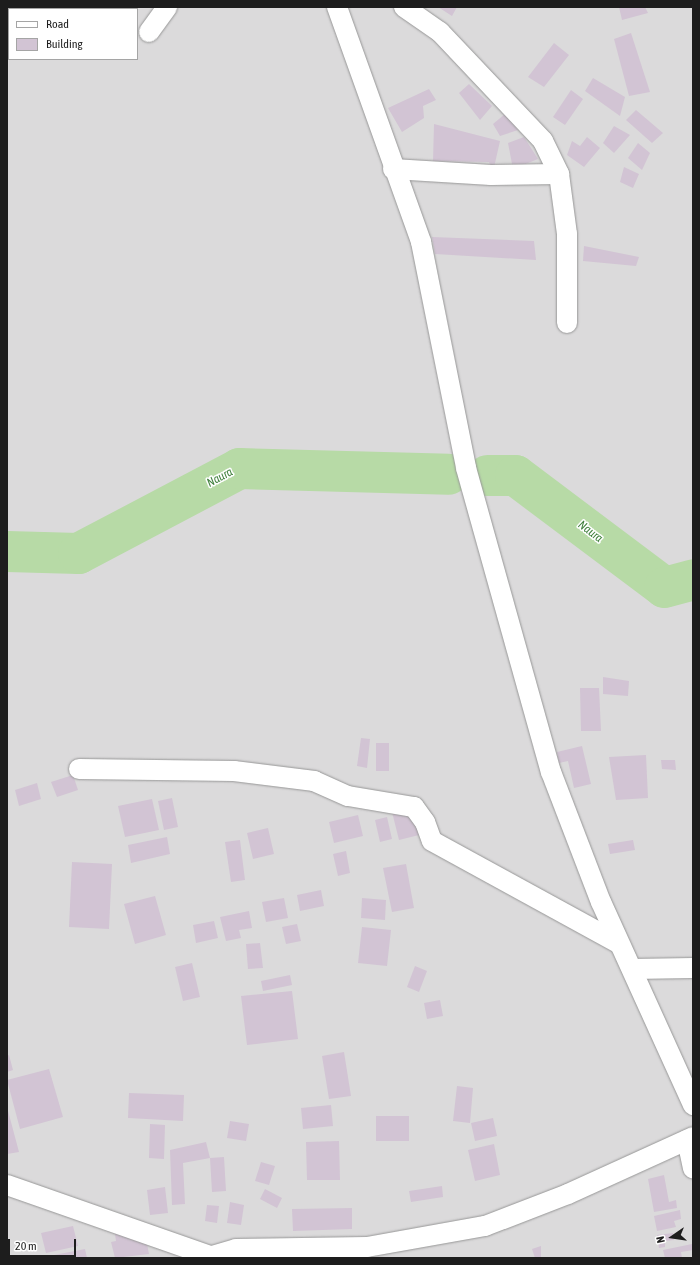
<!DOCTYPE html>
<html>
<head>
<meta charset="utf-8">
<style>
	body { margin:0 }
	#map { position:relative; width:700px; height:1265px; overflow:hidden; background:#eee4ed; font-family:"Asap Condensed",sans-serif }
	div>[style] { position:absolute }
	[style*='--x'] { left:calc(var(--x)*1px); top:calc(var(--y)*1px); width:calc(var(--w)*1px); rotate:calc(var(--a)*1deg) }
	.residential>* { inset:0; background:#dbdadb }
	.river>* { height:41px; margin:-20.5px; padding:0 20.5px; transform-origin:20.5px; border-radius:20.5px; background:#b7daa6 }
	.building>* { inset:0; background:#d2c4d4 }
	.roads { filter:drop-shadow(0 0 1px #979797) drop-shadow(0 0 1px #979797) }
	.minor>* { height:20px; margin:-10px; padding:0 10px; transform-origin:10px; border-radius:10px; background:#fff }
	span { translate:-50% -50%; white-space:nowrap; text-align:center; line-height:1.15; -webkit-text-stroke:3px #fff; paint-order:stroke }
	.water-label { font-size:12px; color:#438240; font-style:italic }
	.frame { position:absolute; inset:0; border:8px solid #1d1d1d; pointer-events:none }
	.legend { position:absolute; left:8px; top:8px; width:130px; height:52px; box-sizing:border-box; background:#fff; border:1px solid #a5a5a5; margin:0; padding:5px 7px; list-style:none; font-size:12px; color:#1d1d1d }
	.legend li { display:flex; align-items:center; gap:8px; height:20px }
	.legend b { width:20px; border:1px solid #a5a5a5 }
	.north { position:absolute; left:652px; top:1217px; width:40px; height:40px; -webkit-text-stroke:3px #fff; paint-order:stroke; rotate:257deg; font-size:11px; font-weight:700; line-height:16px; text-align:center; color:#1d1d1d }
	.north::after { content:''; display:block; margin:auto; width:14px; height:18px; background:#1d1d1d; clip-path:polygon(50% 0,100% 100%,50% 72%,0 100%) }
	.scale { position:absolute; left:8px; top:1239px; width:68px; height:18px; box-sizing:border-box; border:2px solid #1d1d1d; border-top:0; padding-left:5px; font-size:12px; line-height:14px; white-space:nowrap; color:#1d1d1d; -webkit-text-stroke:3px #fff; paint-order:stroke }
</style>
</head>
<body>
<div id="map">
	<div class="residential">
		<div style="clip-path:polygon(evenodd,7px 7px,693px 7px,693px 1258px,7px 1258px,7px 7px,9px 9px,137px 9px,137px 59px,9px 59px,9px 9px)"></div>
	</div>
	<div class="river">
		<div style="--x:487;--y:475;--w:28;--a:0"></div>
		<div style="--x:515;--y:475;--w:186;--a:36.9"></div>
		<div style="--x:664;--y:587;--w:30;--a:-15"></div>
		<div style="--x:7;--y:551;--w:71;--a:1.6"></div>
		<div style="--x:78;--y:553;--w:182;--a:-27.8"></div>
		<div style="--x:239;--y:468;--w:209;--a:1.6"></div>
	</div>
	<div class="building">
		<div style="clip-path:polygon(438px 7px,457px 7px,452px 16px)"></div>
		<div style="clip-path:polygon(619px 7px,645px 7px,648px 13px,622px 20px)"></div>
		<div style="clip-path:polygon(631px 33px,650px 92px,629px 96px,614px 39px)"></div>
		<div style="clip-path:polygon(554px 43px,569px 55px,544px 87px,528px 77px)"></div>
		<div style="clip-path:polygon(593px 78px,625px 97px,620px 116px,585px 91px)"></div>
		<div style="clip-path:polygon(469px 84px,492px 106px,480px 120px,459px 93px)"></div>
		<div style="clip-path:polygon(429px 89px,436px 100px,423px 106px,424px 118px,402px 132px,388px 108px)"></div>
		<div style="clip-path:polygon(571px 90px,583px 99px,565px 125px,553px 117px)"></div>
		<div style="clip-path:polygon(636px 110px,663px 133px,652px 143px,626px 120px)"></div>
		<div style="clip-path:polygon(505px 114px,518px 130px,500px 136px,493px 124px)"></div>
		<div style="clip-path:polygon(434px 124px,500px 141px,493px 172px,489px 162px,433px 161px)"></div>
		<div style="clip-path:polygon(614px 126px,630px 135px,614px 153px,603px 143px)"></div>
		<div style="clip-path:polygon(524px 137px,538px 159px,513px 169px,508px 143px)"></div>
		<div style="clip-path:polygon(587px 137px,600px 148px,584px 167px,567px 155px,572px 141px,580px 146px)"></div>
		<div style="clip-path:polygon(638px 143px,650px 153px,642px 170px,628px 158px)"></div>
		<div style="clip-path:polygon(624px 167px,639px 174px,633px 188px,620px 182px)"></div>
		<div style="clip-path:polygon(432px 237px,534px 241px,536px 260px,435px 254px)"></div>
		<div style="clip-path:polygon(584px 246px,639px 257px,636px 266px,583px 261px)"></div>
		<div style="clip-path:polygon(603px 677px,629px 681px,628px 696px,603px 694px)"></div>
		<div style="clip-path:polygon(580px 688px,599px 688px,601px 731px,581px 731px)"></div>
		<div style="clip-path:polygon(361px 738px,370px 739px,367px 768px,357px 766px)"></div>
		<div style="clip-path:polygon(376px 743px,389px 743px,389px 771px,376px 771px)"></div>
		<div style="clip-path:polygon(582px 746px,591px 784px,574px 788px,568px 761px,559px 763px,557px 752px)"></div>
		<div style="clip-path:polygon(646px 755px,648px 798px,616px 800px,609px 757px)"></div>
		<div style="clip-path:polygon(661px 760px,675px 760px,676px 770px,662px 769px)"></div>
		<div style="clip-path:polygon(73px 775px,78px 790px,57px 797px,51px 782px)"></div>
		<div style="clip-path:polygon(37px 783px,41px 799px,19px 806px,15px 790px)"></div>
		<div style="clip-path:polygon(172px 798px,178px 827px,164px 830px,158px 801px)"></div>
		<div style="clip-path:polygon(152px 799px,159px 830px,125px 837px,118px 806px)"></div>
		<div style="clip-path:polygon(412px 808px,419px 835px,399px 840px,392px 812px)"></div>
		<div style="clip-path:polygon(358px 815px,363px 836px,334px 843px,329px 822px)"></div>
		<div style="clip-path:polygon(387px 817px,392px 839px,380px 842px,375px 820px)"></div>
		<div style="clip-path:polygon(268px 828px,274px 854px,253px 859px,247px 833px)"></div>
		<div style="clip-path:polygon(167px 837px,170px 854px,131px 863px,128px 845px)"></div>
		<div style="clip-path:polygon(240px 840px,245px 880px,231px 882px,225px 842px)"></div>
		<div style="clip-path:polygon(633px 840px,635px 850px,610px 854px,608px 844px)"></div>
		<div style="clip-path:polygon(346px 851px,350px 873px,338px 876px,333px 854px)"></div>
		<div style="clip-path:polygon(72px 862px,112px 864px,109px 929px,69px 927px)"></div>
		<div style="clip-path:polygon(406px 864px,414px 908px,392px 912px,383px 868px)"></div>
		<div style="clip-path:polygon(321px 890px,324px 906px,300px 911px,297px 895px)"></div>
		<div style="clip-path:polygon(155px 896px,166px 935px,135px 944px,124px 904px)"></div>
		<div style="clip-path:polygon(284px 898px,288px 918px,266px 922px,262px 902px)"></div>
		<div style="clip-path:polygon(362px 898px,386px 900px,385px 920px,361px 918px)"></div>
		<div style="clip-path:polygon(249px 911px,252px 928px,239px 930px,241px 938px,226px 941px,220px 917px)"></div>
		<div style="clip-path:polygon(214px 921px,218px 938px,196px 943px,193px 925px)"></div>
		<div style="clip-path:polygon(297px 924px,301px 941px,286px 944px,282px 927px)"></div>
		<div style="clip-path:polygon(362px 927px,391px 930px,387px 966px,358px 963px)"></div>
		<div style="clip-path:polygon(260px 943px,263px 968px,248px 969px,246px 944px)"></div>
		<div style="clip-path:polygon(192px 963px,200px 997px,183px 1001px,175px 967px)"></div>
		<div style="clip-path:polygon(415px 966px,427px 971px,419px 992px,407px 987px)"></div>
		<div style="clip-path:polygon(290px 975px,292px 985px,263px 991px,261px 981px)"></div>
		<div style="clip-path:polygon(292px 991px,298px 1039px,247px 1045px,241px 996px)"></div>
		<div style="clip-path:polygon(440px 1000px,443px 1016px,427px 1019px,424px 1003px)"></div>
		<div style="clip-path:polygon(344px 1052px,351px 1096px,329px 1099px,322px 1056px)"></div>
		<div style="clip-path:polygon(9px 1055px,13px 1070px,7px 1072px,7px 1056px)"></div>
		<div style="clip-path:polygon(49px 1069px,63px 1117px,20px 1129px,7px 1080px)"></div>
		<div style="clip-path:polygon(457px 1086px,473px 1088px,470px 1123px,453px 1121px)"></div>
		<div style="clip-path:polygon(129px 1093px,184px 1095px,183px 1121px,128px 1118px)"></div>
		<div style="clip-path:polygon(331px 1105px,333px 1126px,303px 1129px,301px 1108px)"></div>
		<div style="clip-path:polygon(7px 1107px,19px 1152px,7px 1154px)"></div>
		<div style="clip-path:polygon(376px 1116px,409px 1116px,409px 1141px,376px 1141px)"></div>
		<div style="clip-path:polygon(493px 1118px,497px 1136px,475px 1141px,471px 1123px)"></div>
		<div style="clip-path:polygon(230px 1121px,249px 1124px,246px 1141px,227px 1138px)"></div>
		<div style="clip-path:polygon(150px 1124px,165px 1125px,164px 1159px,149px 1158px)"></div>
		<div style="clip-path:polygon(339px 1141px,340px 1180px,307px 1180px,306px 1142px)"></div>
		<div style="clip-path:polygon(206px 1142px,210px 1158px,224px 1157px,226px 1191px,212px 1192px,210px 1158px,183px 1163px,185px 1204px,172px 1205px,170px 1150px)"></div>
		<div style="clip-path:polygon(494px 1144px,500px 1175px,475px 1181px,468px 1150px)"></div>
		<div style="clip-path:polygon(261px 1162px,275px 1166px,269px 1185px,255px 1181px)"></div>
		<div style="clip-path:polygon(664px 1175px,669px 1202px,676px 1200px,677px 1208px,654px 1212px,648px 1179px)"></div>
		<div style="clip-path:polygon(442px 1186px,443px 1197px,411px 1202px,409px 1191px)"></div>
		<div style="clip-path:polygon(165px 1187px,168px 1213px,150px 1215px,147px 1190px)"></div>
		<div style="clip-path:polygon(265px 1189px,282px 1198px,277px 1208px,260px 1199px)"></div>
		<div style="clip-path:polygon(230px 1202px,244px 1205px,241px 1225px,227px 1223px)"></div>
		<div style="clip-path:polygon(207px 1205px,219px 1206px,217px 1223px,205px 1221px)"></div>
		<div style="clip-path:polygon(352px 1208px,352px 1229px,293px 1231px,292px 1209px)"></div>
		<div style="clip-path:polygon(680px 1210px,681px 1219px,674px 1221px,676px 1227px,657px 1231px,654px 1216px)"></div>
		<div style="clip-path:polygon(73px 1226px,78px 1246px,46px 1253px,41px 1233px)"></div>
		<div style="clip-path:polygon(114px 1228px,145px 1234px,149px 1254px,115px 1258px,111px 1242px,116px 1241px)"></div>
		<div style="clip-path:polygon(673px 1233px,674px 1240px,665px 1241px,665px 1247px,659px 1248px,657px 1235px)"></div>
		<div style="clip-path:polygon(692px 1244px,693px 1250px,681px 1252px,682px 1258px,665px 1258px,663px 1250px)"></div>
		<div style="clip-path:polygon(541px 1246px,541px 1258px,535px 1258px,532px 1249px)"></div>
		<div style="clip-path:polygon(85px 1249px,87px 1258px,49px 1258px,49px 1256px)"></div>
	</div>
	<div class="roads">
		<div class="minor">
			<div style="--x:337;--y:7;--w:250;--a:70.3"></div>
			<div style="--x:421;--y:242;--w:230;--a:78.7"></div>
			<div style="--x:466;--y:468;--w:316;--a:74.4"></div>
			<div style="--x:551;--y:772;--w:139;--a:69"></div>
			<div style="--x:601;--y:902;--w:223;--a:65.6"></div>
			<div style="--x:404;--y:7;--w:44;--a:34.8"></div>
			<div style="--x:440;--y:32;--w:150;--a:46.6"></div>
			<div style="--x:543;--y:141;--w:37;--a:64"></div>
			<div style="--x:559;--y:174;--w:61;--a:82.4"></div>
			<div style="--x:567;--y:234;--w:89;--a:90"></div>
			<div style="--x:149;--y:32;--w:31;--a:-54"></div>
			<div style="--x:393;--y:169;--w:98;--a:3.5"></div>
			<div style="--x:491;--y:175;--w:68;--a:-0.8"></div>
			<div style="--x:79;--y:769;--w:155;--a:0.7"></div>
			<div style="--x:234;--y:771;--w:81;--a:7.1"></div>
			<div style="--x:314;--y:781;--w:37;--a:24"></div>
			<div style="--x:348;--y:796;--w:67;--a:9.5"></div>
			<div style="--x:414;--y:807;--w:19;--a:54"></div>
			<div style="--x:425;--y:822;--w:20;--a:70"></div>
			<div style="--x:432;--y:841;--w:212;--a:28.7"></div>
			<div style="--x:632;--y:969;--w:61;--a:-0.9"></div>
			<div style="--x:687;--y:1140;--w:29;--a:78"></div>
			<div style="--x:7;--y:1185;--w:215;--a:19.3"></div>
			<div style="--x:205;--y:1258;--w:32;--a:-16"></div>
			<div style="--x:236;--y:1249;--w:131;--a:-0.9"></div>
			<div style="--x:367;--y:1247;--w:120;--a:-10.1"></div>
			<div style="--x:485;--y:1226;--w:89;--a:-21.1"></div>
			<div style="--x:568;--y:1194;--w:137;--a:-24.5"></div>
		</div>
	</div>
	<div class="water-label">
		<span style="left:220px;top:478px;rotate:-28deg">Naura</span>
		<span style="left:590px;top:532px;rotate:37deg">Naura</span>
	</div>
	<div class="frame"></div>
	<ul class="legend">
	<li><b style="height:5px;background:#fff"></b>Road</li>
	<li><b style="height:11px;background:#d2c4d4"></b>Building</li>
	</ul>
	<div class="north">N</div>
	<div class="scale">20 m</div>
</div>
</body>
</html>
